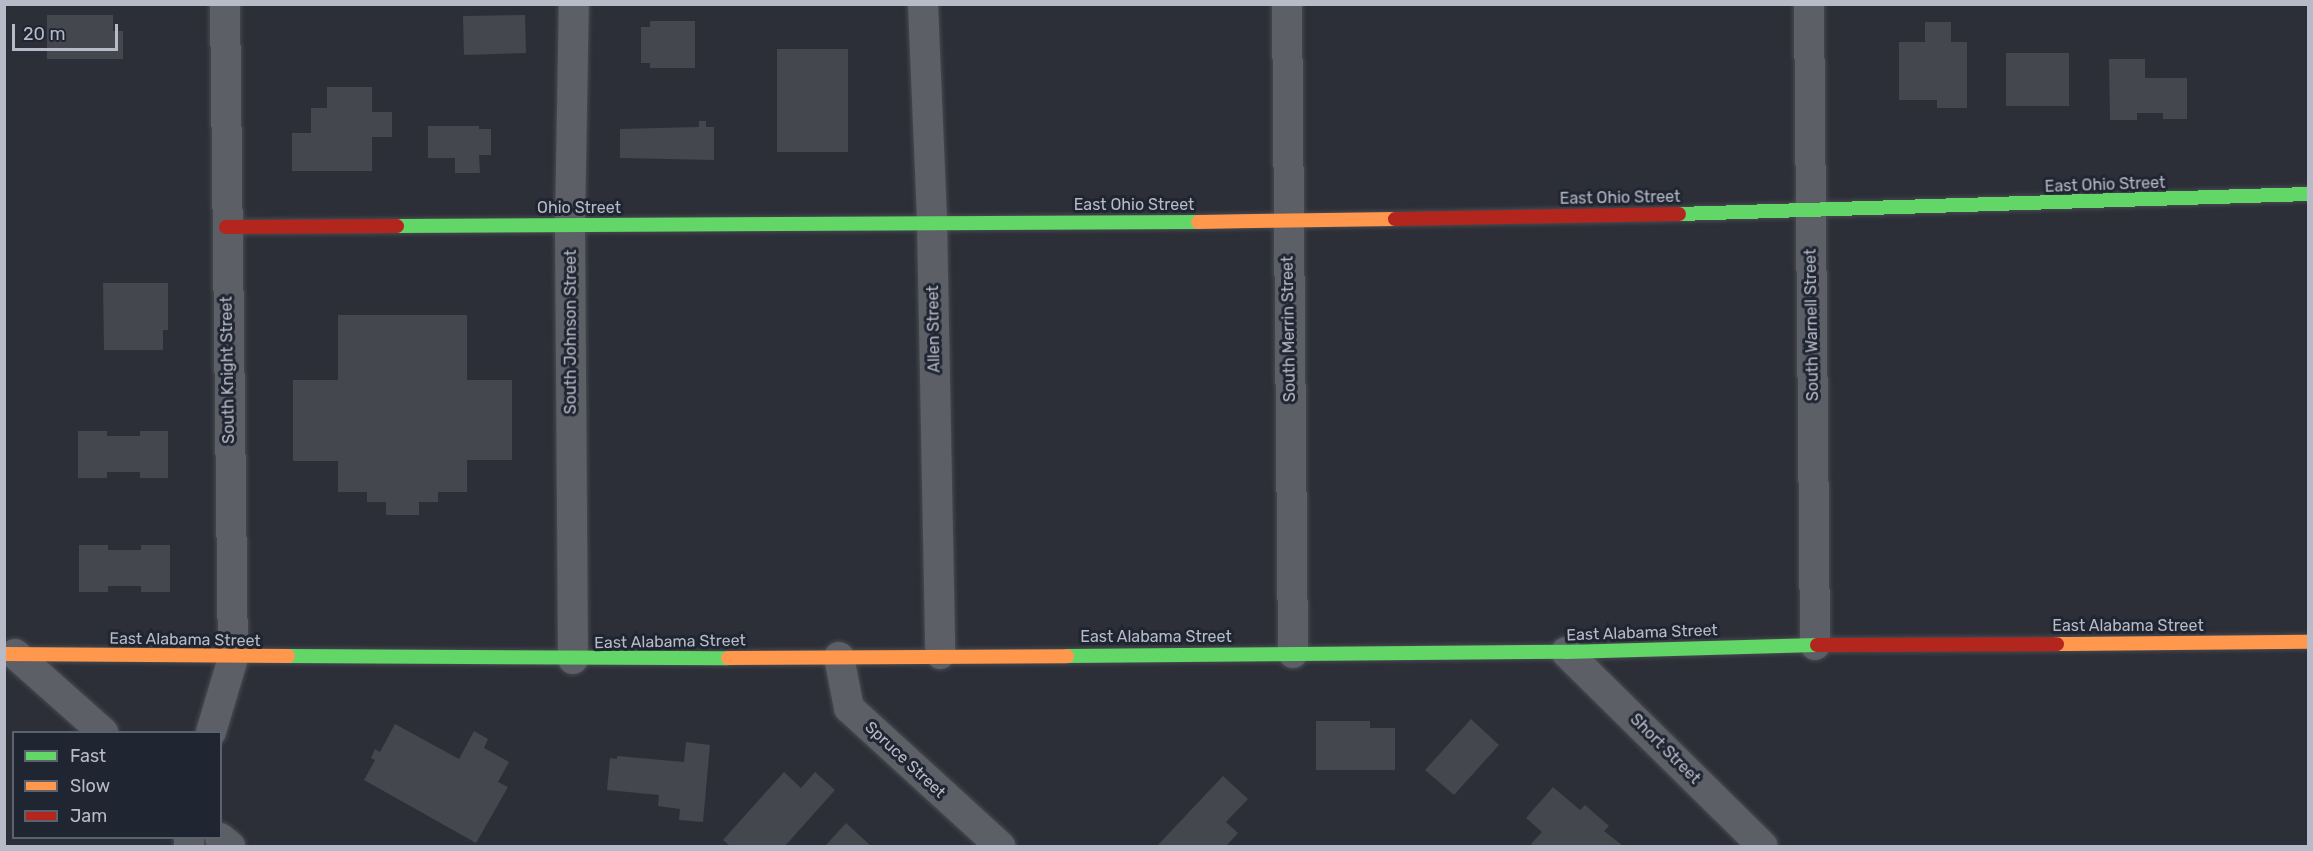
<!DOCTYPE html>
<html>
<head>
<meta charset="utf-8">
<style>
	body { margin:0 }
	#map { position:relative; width:2313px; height:851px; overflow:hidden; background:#2c2f37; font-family:Rubik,sans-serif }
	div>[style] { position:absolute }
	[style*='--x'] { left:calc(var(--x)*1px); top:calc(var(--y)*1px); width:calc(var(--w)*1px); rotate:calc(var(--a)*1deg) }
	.building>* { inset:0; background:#44474e }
	.roads { filter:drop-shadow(0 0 2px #484a50) drop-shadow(0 0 2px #484a50) }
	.street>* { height:30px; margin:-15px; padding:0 15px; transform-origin:15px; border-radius:15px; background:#5c5f66 }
	.fast>* { height:14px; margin:-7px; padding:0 7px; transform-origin:7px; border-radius:7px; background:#63d668 }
	.slow>* { height:14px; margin:-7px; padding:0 7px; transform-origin:7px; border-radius:7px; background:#ff974d }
	.jam>* { height:14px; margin:-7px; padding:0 7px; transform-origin:7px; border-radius:7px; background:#b3261e }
	span { translate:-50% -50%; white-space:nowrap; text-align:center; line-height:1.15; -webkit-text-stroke:6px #202532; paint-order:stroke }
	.street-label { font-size:16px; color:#b7bbc7 }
	.frame { position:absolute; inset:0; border:6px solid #b7bbc7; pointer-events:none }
	.legend { position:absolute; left:12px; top:731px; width:210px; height:108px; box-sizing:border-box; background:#202532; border:2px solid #5c616e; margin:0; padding:8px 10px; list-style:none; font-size:18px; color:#b7bbc7 }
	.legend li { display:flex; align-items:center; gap:12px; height:30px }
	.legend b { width:30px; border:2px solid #5c616e }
	.scale { position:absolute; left:12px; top:24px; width:106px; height:27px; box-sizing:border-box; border:3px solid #b7bbc7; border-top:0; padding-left:8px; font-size:18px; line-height:21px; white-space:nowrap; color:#b7bbc7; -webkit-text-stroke:4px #202532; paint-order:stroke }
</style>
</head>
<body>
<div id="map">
	<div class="building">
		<div style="clip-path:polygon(47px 15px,113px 15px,113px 31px,123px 31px,123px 59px,47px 59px)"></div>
		<div style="clip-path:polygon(525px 15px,526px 53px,464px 55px,463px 16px)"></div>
		<div style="clip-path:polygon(650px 21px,695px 21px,695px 68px,650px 68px,650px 63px,641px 63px,641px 27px,650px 27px)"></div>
		<div style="clip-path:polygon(1925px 22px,1951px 22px,1951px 42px,1967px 42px,1967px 108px,1937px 108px,1937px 100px,1899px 100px,1899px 42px,1925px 42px)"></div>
		<div style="clip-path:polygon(777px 49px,848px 49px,848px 152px,777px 152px)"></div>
		<div style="clip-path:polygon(2006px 53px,2069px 53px,2069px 106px,2006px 106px)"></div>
		<div style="clip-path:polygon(2109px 59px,2145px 59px,2145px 78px,2187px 78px,2187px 119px,2163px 119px,2163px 113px,2137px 113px,2137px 120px,2110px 120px)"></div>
		<div style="clip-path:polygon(327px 87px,372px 87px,372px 112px,392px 112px,392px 137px,372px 137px,372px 171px,292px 171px,292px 133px,311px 133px,311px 108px,327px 108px)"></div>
		<div style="clip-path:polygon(699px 121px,706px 121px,706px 127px,714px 127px,714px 160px,620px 158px,620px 129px,699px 127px)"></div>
		<div style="clip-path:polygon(428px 126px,479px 126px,479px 129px,491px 129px,491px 155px,479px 155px,480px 173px,455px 173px,455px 158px,428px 158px)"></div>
		<div style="clip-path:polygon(103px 283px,168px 283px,168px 330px,163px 330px,163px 350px,104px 350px)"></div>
		<div style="clip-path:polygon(338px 315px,467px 315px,467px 380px,512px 380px,512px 460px,467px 460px,467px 492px,438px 492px,438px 502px,419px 502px,419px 515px,386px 515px,386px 502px,367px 502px,367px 492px,338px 492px,338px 461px,293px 461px,293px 380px,338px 380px)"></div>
		<div style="clip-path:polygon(78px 431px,107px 431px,107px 436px,140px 436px,140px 431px,168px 431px,168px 478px,140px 478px,140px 472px,107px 472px,107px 478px,78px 478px)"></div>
		<div style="clip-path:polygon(79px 545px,108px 545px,108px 550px,141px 550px,141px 545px,170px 545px,170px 592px,141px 592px,141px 586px,108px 586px,108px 592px,79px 592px)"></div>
		<div style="clip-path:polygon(1471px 719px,1499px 745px,1454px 795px,1425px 770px)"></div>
		<div style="clip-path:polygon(1316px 721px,1370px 721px,1370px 728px,1395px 728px,1395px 770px,1316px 770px)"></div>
		<div style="clip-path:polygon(395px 724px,459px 759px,474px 731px,488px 739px,484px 748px,509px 762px,498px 782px,508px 787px,476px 843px,364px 780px,375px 760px,371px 758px,375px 749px,380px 752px)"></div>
		<div style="clip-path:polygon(686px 742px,710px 745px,703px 822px,679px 820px,680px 809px,658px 806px,659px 795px,607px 790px,610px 758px,617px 759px,617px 756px,684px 762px)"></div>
		<div style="clip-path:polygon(784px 772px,801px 788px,815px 772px,835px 790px,785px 846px,730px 846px,723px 840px)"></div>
		<div style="clip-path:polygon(1223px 776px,1248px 799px,1226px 822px,1238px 833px,1226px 846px,1157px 846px)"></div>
		<div style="clip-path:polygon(1553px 787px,1580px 810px,1585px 805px,1609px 826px,1604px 831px,1623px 846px,1533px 846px,1531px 844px,1542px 832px,1526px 818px)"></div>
		<div style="clip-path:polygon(846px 823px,871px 846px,825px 846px)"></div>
	</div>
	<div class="roads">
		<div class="street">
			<div style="--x:923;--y:4;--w:218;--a:87.6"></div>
			<div style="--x:932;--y:222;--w:432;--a:88.9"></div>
			<div style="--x:1287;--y:4;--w:649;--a:89.47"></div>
			<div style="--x:1809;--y:4;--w:641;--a:89.46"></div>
			<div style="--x:1566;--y:652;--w:276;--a:44.6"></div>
			<div style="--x:15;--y:654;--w:118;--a:41.6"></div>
			<div style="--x:839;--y:657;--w:52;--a:78.9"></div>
			<div style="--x:849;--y:708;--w:205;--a:42.4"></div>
			<div style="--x:573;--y:659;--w:435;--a:-90.4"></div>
			<div style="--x:570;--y:224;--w:220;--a:-89"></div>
			<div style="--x:211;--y:732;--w:77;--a:-73.4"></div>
			<div style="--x:233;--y:658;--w:654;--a:-90.7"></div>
			<div style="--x:220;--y:838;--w:13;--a:39"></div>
			<div style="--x:189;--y:846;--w:8;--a:-90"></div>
		</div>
		<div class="fast">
			<div style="--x:1679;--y:214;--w:629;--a:-1.82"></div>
			<div style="--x:397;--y:226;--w:801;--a:-0.29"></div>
			<div style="--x:288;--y:656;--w:440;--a:0.3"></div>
			<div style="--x:1067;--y:656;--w:499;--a:-0.5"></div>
			<div style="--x:1566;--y:652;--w:251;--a:-1.6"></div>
		</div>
		<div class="slow">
			<div style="--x:1198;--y:222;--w:197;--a:-0.9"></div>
			<div style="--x:2057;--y:644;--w:251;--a:-0.5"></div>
			<div style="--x:4;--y:654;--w:284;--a:0.4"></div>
			<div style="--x:728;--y:658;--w:339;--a:-0.3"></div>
		</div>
		<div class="jam">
			<div style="--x:1395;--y:219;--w:284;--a:-1"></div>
			<div style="--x:226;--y:227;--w:171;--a:-0.3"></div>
			<div style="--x:1817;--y:645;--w:240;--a:-0.2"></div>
		</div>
	</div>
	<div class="street-label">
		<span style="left:2105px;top:185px;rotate:-2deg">East Ohio Street</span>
		<span style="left:1620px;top:198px;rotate:-1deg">East Ohio Street</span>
		<span style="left:1134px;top:205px">East Ohio Street</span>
		<span style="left:579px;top:208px">Ohio Street</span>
		<span style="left:1812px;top:325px;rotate:-91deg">South Warnell Street</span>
		<span style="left:934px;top:329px;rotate:-91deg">Allen Street</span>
		<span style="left:1289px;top:329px;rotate:-91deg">South Merrin Street</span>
		<span style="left:571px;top:332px;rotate:-90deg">South Johnson Street</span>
		<span style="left:228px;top:370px;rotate:-91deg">South Knight Street</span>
		<span style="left:2128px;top:626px">East Alabama Street</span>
		<span style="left:1642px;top:633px;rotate:-2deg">East Alabama Street</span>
		<span style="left:1156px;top:637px">East Alabama Street</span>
		<span style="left:185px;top:640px;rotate:1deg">East Alabama Street</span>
		<span style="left:670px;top:642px;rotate:-1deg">East Alabama Street</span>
		<span style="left:1665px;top:749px;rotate:45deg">Short Street</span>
		<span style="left:905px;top:760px;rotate:43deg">Spruce Street</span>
	</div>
	<div class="frame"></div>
	<ul class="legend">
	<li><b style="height:8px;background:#63d668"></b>Fast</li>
	<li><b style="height:8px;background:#ff974d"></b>Slow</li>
	<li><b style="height:8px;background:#b3261e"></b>Jam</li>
	</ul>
	<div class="scale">20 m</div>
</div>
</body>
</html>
